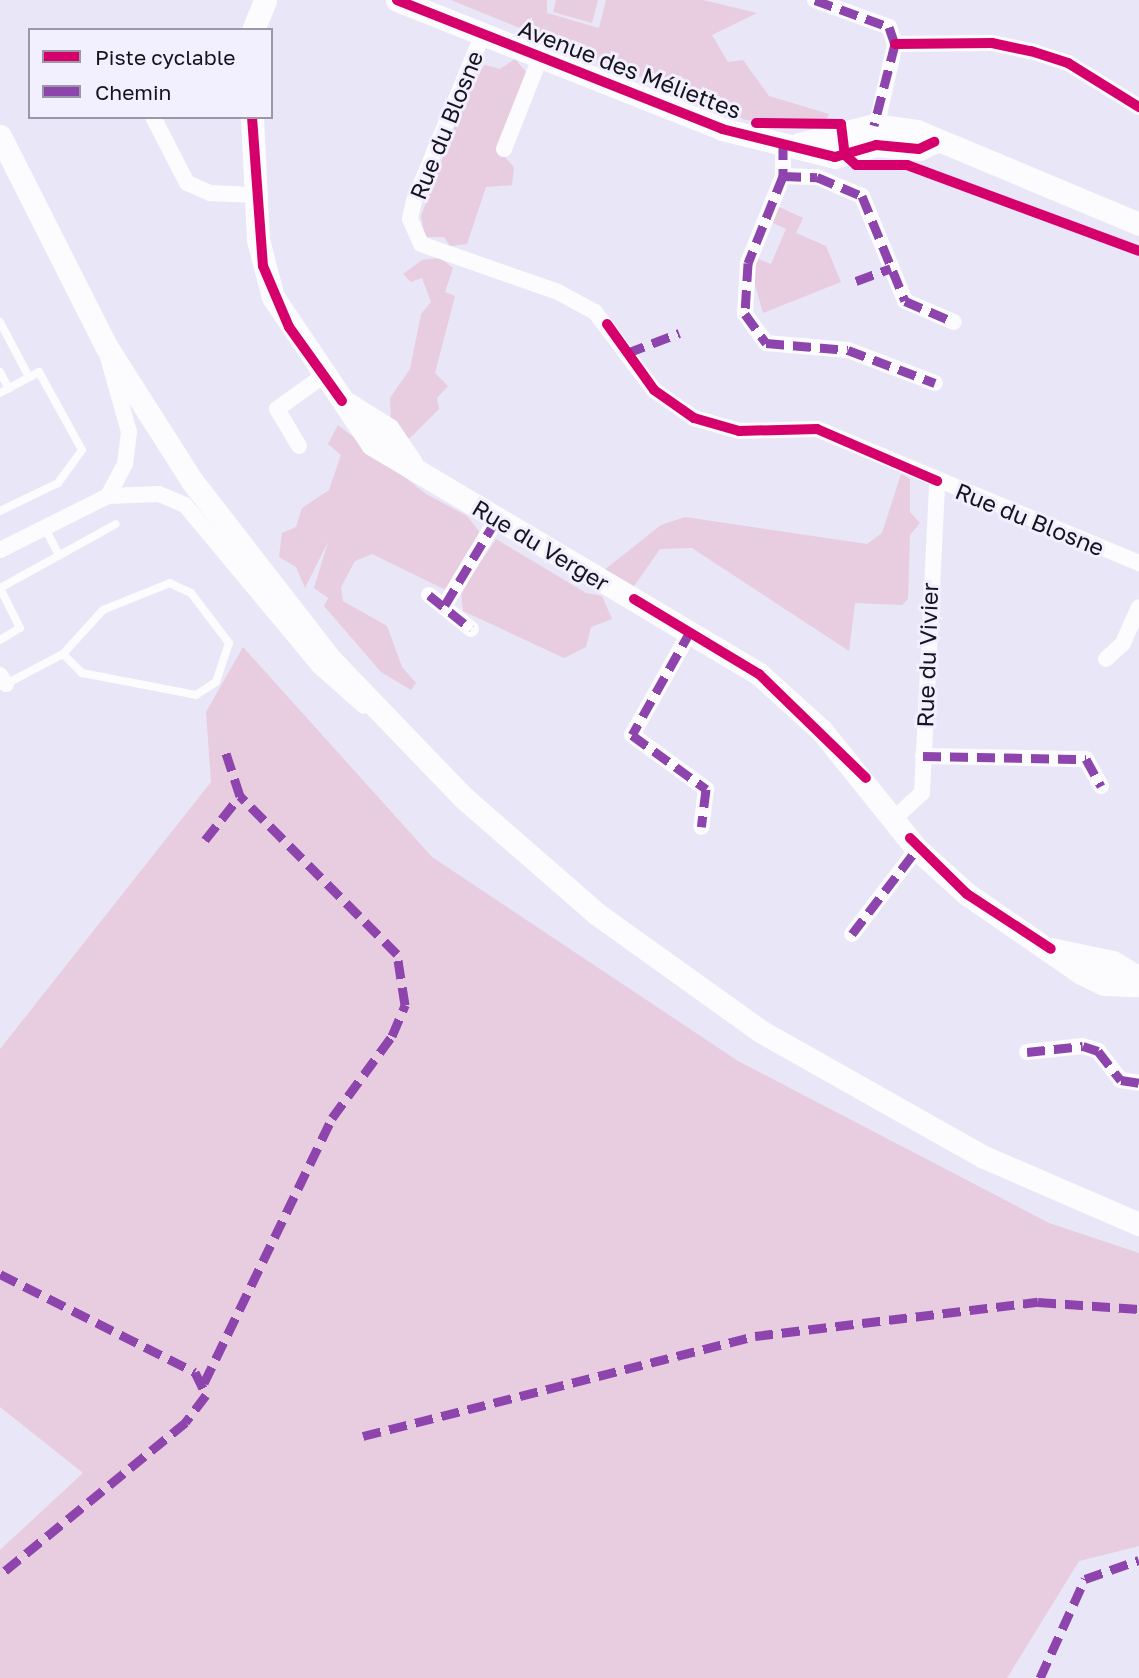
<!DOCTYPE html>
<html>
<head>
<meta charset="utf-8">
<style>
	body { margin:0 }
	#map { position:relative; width:1139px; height:1678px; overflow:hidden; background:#e9e6f7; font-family:"Golos Text",sans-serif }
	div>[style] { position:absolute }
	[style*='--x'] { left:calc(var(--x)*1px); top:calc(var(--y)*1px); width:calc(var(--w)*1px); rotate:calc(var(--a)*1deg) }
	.green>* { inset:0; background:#e8ccdf }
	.lane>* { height:8px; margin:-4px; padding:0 4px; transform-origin:4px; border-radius:4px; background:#fcfbfe }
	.street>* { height:16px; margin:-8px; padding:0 8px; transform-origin:8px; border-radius:8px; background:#fcfbfe }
	.secondary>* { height:23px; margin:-11.5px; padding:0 11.5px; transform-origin:11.5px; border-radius:11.5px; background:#fcfbfe }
	.quiet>* { height:9px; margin-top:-4.5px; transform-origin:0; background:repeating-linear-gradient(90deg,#8e44ad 0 18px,transparent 0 27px) }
	.cycleway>* { height:10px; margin:-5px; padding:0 5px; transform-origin:5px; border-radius:5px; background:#d6006c }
	span { translate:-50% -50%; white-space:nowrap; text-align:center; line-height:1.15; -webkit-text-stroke:6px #f2f0fe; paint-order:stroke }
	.street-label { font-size:23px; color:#16131f }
	.legend { position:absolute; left:28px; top:28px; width:245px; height:91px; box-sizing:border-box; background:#f2f0fe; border:2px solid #9a98a5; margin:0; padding:9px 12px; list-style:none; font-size:21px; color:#16131f }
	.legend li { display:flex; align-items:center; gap:14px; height:35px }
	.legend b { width:35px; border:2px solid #9a98a5 }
</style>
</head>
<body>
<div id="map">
	<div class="green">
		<div style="clip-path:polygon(451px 0,547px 0,547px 13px,599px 28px,606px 0,703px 0,757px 13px,712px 35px,728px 62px,743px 60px,769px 96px,829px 114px,826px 120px,746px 120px)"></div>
		<div style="clip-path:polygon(556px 0,598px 0,592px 23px,553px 12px)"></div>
		<div style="clip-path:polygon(515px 59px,527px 73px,498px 150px,514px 167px,512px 185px,486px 187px,467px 244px,450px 246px,444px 237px,425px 237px,421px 216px,473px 77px,485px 65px,500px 69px)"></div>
		<div style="clip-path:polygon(777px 206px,803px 218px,796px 233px,826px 246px,841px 282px,763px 313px,751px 271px,756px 258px,771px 264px,786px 229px,771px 222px)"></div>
		<div style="clip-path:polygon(440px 258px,453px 268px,445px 292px,455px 296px,435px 373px,448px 386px,437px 398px,439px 409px,409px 439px,391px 421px,390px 398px,410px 369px,421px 314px,431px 302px,422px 278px,411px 282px,403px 274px,422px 260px)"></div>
		<div style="clip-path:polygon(338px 425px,426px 494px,467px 516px,481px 534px,446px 590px,372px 554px,355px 561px,341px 587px,343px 601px,387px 626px,402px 667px,416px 683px,411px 690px,381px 672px,324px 606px,328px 598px,314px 588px,328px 542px,305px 588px,296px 567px,279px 557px,282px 533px,296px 527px,302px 508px,329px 490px,341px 455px,328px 444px)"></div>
		<div style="clip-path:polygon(901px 474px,910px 479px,910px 512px,920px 523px,910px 535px,908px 599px,902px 605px,855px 603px,849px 651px,692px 548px,660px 549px,632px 589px,603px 571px,661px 525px,685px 517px,867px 544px,882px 533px)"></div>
		<div style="clip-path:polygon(496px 539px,586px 593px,602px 596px,612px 619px,591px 627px,586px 647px,564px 658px,463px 611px,461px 591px)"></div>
		<div style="clip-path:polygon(243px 647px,432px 857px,738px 1061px,1049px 1223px,1139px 1253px,1139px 1546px,1079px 1561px,1007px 1678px,0 1678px,0 1550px,83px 1473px,0 1407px,0 1049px,211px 782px,206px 712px)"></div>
	</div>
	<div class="lane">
		<div style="--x:0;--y:322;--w:62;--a:62.2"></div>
		<div style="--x:0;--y:372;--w:19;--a:62"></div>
		<div style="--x:0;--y:393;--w:44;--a:-28.3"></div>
		<div style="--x:39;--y:372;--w:89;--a:61.1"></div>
		<div style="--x:82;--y:450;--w:41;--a:126"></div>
		<div style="--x:58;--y:483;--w:64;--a:154.2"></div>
		<div style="--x:44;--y:526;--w:33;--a:63"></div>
		<div style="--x:0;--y:640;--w:23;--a:-31"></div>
		<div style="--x:20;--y:628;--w:45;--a:-116.6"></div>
		<div style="--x:0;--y:588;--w:132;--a:-28.9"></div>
		<div style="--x:6;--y:684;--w:64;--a:-27.8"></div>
		<div style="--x:63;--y:654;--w:27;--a:45"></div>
		<div style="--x:82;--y:673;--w:116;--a:10.9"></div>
		<div style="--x:196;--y:695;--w:24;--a:-33"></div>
		<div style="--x:216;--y:682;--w:41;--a:-71.6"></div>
		<div style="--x:229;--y:643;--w:63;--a:-127.2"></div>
		<div style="--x:191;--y:593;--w:23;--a:-155"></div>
		<div style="--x:170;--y:583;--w:72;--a:158.1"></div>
		<div style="--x:103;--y:610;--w:59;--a:132.3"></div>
	</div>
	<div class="street">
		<div style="--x:815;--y:0;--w:79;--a:20"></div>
		<div style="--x:889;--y:27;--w:18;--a:71"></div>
		<div style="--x:895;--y:44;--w:90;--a:102.8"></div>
		<div style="--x:482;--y:36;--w:178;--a:112.4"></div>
		<div style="--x:414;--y:201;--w:18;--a:103"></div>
		<div style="--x:410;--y:219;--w:27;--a:66"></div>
		<div style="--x:421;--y:244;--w:145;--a:19.3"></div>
		<div style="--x:558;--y:292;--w:42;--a:28.4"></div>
		<div style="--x:595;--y:312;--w:98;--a:52.9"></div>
		<div style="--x:654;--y:390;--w:49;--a:35"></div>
		<div style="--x:694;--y:418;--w:47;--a:16.1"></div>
		<div style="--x:739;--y:431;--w:78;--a:-1.5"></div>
		<div style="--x:817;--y:429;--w:349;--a:22.6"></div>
		<div style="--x:895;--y:44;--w:97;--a:-0.6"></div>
		<div style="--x:992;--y:43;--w:40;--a:12"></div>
		<div style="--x:1031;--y:51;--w:39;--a:18"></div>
		<div style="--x:1068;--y:63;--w:84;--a:31.8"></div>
		<div style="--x:153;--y:117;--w:74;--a:62.7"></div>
		<div style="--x:187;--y:183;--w:25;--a:23"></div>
		<div style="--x:210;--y:193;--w:45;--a:2.5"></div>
		<div style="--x:783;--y:142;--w:34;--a:90"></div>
		<div style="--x:783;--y:176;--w:94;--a:111.9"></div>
		<div style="--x:748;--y:263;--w:51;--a:93.4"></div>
		<div style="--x:745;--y:314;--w:36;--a:54"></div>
		<div style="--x:766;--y:343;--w:82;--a:4.9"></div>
		<div style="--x:848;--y:350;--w:93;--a:20.8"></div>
		<div style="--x:504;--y:149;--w:98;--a:-68.4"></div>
		<div style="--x:783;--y:176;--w:34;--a:2"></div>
		<div style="--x:817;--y:177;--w:49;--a:22.9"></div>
		<div style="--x:862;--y:196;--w:113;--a:67.7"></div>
		<div style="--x:905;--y:301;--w:53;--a:23.2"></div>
		<div style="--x:106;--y:350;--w:85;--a:74.3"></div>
		<div style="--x:129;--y:432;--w:32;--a:97"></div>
		<div style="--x:125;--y:464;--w:36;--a:118"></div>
		<div style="--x:299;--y:446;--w:43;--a:-120.7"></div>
		<div style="--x:277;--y:409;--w:57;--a:-35.7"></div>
		<div style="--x:0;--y:550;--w:121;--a:-26.6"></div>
		<div style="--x:108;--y:496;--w:51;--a:-2.2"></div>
		<div style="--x:159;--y:494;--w:28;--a:23"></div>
		<div style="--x:185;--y:505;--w:209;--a:50.2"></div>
		<div style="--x:319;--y:666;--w:60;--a:41.6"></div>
		<div style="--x:429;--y:595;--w:54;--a:39"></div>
		<div style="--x:445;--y:605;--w:99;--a:-59"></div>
		<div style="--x:691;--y:630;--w:120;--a:119.3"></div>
		<div style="--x:632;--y:735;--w:92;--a:36.1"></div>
		<div style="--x:706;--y:789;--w:38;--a:97"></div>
		<div style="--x:1106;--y:659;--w:23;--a:-43"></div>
		<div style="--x:1123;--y:643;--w:39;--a:-66"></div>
		<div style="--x:0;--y:675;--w:11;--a:56"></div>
		<div style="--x:923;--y:756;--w:163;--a:1.1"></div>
		<div style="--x:1086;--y:759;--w:31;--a:61"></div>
		<div style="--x:896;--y:817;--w:35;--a:-43"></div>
		<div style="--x:922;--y:793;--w:312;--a:-87.2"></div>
		<div style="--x:852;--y:934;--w:107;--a:-52.6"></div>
		<div style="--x:1027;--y:1052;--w:56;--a:-6.1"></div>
		<div style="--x:1083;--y:1046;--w:16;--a:18"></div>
		<div style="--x:1098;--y:1051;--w:37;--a:52"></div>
		<div style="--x:1121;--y:1080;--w:18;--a:9"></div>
	</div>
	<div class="secondary">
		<div style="--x:397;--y:0;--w:350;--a:21.6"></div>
		<div style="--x:722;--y:129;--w:116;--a:13.9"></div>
		<div style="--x:835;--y:157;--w:43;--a:-16.3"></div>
		<div style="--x:876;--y:145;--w:43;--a:5.3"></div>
		<div style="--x:919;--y:149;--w:17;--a:-25"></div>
		<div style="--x:253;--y:30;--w:32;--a:-68"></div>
		<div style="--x:252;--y:117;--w:123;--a:87.2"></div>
		<div style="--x:258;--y:240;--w:59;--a:75.3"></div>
		<div style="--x:273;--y:297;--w:177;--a:56"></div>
		<div style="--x:372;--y:444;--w:450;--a:30.7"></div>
		<div style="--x:759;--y:674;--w:85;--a:42.1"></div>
		<div style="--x:822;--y:731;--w:151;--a:51.2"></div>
		<div style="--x:917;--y:849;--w:67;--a:42"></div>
		<div style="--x:967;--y:894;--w:139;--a:34.7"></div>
		<div style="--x:1081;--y:973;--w:25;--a:26"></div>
		<div style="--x:1104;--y:984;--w:35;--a:2"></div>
		<div style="--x:0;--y:136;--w:235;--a:63.2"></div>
		<div style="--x:106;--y:346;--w:160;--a:57.5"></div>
		<div style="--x:192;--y:481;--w:227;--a:52.2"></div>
		<div style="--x:331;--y:660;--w:192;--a:46.1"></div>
		<div style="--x:464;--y:798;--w:176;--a:41.1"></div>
		<div style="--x:597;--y:914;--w:203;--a:35.6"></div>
		<div style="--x:762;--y:1032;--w:255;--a:29.4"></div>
		<div style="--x:984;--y:1157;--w:169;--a:23.4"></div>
		<div style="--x:799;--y:144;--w:77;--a:-14.2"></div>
		<div style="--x:874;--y:125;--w:43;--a:7.9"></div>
		<div style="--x:917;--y:131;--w:241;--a:22.7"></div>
		<div style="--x:348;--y:404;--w:47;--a:32"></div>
		<div style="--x:388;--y:429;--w:41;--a:55.9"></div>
		<div style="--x:1051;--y:949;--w:63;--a:11.8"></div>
		<div style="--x:1113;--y:962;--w:31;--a:32"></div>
	</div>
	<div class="quiet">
		<div style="--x:815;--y:0;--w:79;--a:20"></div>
		<div style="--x:889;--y:27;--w:18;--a:71"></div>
		<div style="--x:895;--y:44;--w:84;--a:104.5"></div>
		<div style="--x:783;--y:142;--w:34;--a:90"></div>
		<div style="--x:783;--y:176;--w:94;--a:111.9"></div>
		<div style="--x:748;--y:263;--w:51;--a:93.4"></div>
		<div style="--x:745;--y:314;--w:36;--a:54"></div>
		<div style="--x:766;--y:343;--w:82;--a:4.9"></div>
		<div style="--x:848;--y:350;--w:93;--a:20.8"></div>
		<div style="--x:783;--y:176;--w:34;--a:2"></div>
		<div style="--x:817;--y:177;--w:49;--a:22.9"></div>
		<div style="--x:862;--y:196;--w:113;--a:67.7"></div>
		<div style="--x:905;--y:301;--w:53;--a:23.2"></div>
		<div style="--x:856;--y:281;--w:37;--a:-20"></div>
		<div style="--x:627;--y:353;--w:56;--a:-21"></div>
		<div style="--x:429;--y:595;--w:54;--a:39"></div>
		<div style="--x:445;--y:605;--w:99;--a:-59"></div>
		<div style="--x:691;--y:630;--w:120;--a:119.3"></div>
		<div style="--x:632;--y:735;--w:92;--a:36.1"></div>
		<div style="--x:706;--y:789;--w:38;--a:97"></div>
		<div style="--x:923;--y:756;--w:163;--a:1.1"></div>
		<div style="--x:1086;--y:759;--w:31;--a:61"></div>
		<div style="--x:205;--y:840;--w:56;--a:-51.5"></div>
		<div style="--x:852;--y:934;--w:107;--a:-52.6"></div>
		<div style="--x:1027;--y:1052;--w:56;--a:-6.1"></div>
		<div style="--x:1083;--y:1046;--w:16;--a:18"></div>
		<div style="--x:1098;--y:1051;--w:37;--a:52"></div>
		<div style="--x:1121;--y:1080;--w:18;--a:9"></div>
		<div style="--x:0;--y:1274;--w:218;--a:26.7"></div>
		<div style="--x:195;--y:1372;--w:25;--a:64"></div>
		<div style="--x:206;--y:1395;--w:34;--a:127"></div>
		<div style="--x:186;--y:1422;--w:241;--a:140.6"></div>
		<div style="--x:204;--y:1383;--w:294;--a:-64.2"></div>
		<div style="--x:332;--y:1118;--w:102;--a:-53.8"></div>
		<div style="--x:392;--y:1036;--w:34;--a:-67"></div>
		<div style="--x:405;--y:1005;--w:52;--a:-98.9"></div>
		<div style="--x:397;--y:954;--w:223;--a:-134.8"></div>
		<div style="--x:240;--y:796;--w:48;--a:-108.1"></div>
		<div style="--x:363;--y:1436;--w:405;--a:-14.3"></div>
		<div style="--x:755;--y:1336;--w:285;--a:-6.9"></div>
		<div style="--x:1038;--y:1302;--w:101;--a:4"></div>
		<div style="--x:1040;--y:1678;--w:109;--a:-65.6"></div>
		<div style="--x:1085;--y:1579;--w:57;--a:-19.4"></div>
	</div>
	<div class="cycleway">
		<div style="--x:397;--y:0;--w:350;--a:21.6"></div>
		<div style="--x:722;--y:129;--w:116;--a:13.9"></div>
		<div style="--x:835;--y:157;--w:43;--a:-16.3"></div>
		<div style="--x:876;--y:145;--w:43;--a:5.3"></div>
		<div style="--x:919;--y:149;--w:17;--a:-25"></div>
		<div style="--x:895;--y:44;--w:97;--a:-0.6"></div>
		<div style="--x:992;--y:43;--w:40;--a:12"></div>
		<div style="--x:1031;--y:51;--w:39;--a:18"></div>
		<div style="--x:1068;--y:63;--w:84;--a:31.8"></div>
		<div style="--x:252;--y:117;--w:149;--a:85.8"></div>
		<div style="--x:263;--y:266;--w:66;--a:66.9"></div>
		<div style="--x:289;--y:327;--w:91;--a:54.4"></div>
		<div style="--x:756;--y:123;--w:85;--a:0.7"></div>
		<div style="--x:841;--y:124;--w:31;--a:83"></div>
		<div style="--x:845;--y:155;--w:15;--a:42"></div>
		<div style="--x:856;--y:165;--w:51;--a:0"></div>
		<div style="--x:907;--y:165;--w:247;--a:20.3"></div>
		<div style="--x:607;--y:324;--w:81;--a:54.5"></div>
		<div style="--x:654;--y:390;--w:49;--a:35"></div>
		<div style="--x:694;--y:418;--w:47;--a:16.1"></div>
		<div style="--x:739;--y:431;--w:78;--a:-1.5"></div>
		<div style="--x:817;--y:429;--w:131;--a:23.4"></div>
		<div style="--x:634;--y:599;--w:146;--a:31"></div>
		<div style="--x:759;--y:674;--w:149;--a:44.2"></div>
		<div style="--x:910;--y:838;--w:80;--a:44.5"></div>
		<div style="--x:967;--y:894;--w:100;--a:33.2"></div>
	</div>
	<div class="street-label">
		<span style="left:630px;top:69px;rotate:21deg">Avenue des Méliettes</span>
		<span style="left:446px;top:125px;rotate:-68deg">Rue du Blosne</span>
		<span style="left:1030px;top:519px;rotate:22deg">Rue du Blosne</span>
		<span style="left:541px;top:545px;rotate:31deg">Rue du Verger</span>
		<span style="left:927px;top:655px;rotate:-88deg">Rue du Vivier</span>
	</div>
	<ul class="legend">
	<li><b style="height:9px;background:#d6006c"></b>Piste cyclable</li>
	<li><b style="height:9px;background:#8e44ad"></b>Chemin</li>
	</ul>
</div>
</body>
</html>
